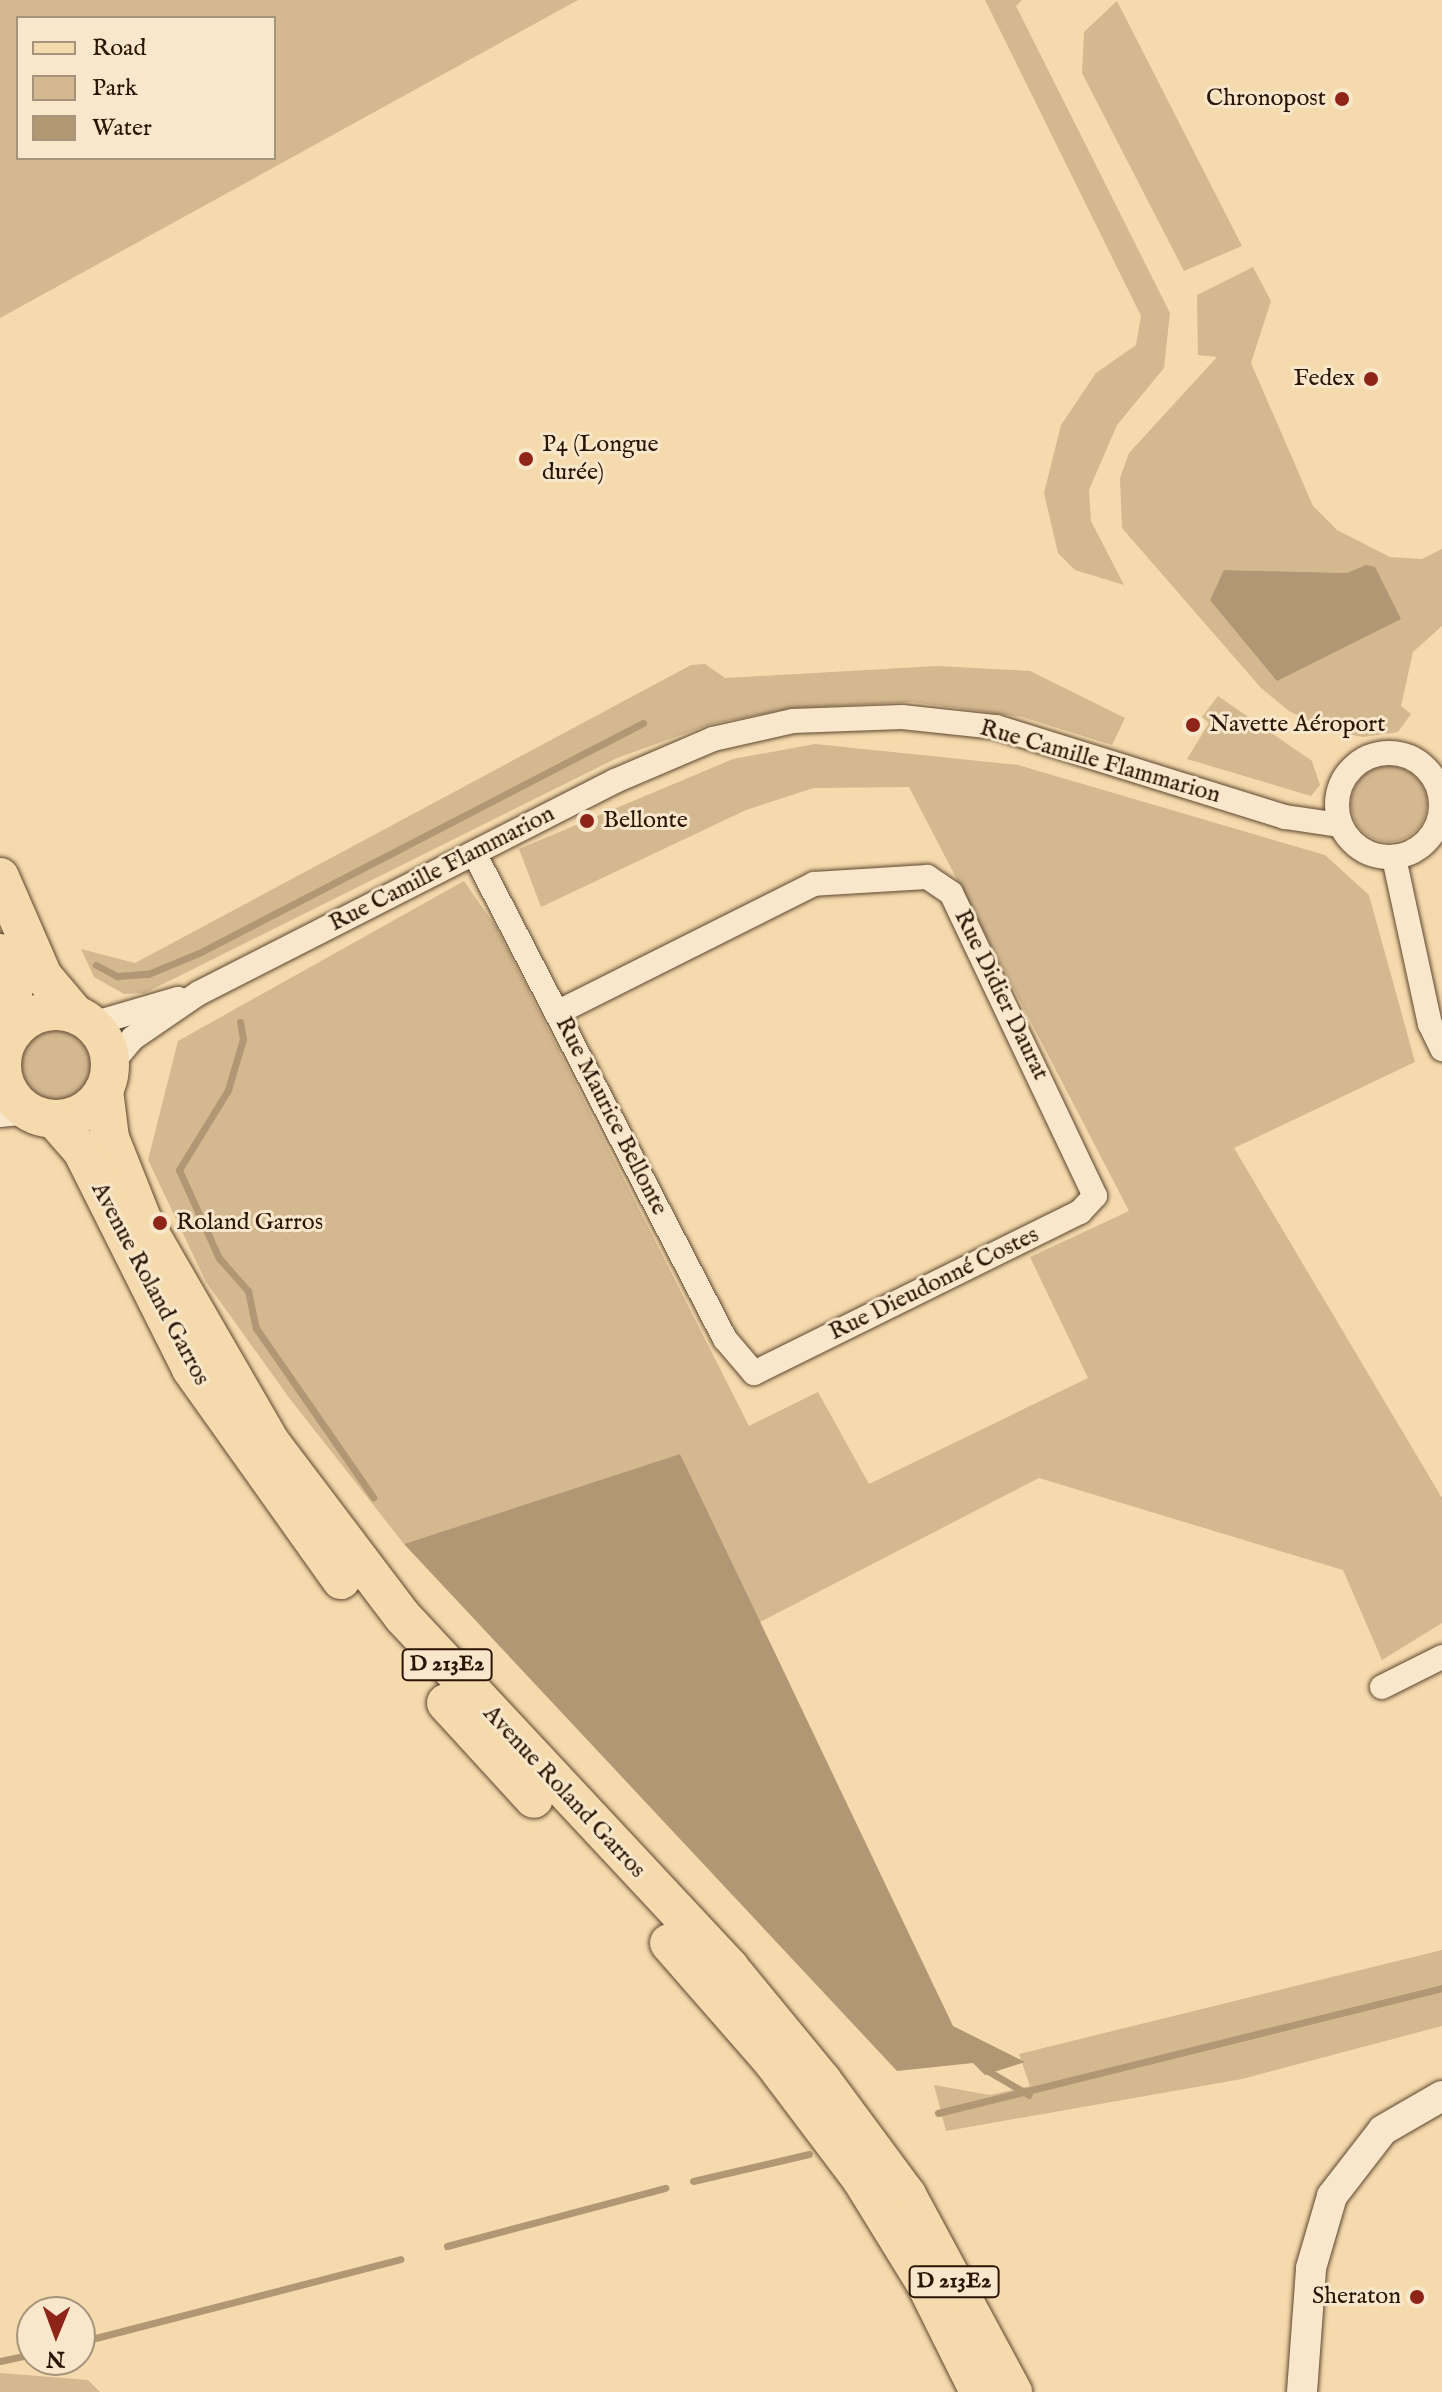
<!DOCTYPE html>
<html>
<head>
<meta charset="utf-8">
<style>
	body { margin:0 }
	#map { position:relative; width:1442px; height:2392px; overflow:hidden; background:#f5daad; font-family:"IM FELL English",serif }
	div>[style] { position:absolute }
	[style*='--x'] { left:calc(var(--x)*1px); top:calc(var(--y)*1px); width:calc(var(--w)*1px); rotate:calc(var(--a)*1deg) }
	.green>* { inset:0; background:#d3b890 }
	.round { border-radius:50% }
	.water>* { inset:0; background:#b19774 }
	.stream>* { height:7px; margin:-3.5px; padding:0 3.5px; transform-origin:3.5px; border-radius:3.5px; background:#b19774 }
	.roads { filter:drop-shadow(0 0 2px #5e462f) drop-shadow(0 0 2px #5e462f) }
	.minor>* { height:24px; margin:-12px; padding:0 12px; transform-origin:12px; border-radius:12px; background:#f8e7ca }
	.minor>.ring { margin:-12px; padding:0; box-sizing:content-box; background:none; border:24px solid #f8e7ca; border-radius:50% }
	.tertiary>* { height:30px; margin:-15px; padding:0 15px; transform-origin:15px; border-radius:15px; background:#f8e7ca }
	.primary>* { height:38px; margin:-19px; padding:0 19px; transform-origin:19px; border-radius:19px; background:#f5daad }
	.primary>.ring { margin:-19px; padding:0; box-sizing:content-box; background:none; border:38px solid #f5daad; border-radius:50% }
	.dots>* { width:22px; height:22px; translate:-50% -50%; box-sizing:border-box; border:4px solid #f8e7ca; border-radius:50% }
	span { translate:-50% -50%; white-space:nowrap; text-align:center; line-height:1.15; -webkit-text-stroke:6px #f8e7ca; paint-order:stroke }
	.shield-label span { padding:2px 6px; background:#f8e7ca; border:2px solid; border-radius:6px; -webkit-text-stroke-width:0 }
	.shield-label { font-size:22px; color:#2c1405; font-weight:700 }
	.poi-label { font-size:24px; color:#2c1405 }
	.right { translate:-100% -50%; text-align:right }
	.left { translate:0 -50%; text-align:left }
	.street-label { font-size:24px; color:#2c1405 }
	.legend { position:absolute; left:16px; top:16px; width:260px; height:144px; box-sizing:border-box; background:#f8e7ca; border:2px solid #a6937b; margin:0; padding:10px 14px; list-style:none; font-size:24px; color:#2c1405 }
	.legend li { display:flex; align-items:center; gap:16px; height:40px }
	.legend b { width:40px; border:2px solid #a6937b }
	.north { position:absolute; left:16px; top:2296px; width:80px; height:80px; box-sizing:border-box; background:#f8e7ca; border:2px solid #a6937b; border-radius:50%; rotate:181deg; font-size:22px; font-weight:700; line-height:32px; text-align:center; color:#2c1405 }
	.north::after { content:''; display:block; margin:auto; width:28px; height:36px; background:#8f2418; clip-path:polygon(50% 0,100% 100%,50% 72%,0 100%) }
</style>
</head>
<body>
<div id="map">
	<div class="green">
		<div style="clip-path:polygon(evenodd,0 0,578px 0,0 318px,0 0,18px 18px,274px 18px,274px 158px,18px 158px,18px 18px)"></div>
		<div style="clip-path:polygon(985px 0,1022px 0,1016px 6px,1170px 313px,1164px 368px,1117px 425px,1089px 490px,1091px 521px,1124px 585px,1075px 570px,1058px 553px,1044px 493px,1061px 425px,1096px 373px,1136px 345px,1141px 316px)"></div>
		<div style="clip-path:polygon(1117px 1px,1242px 246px,1184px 271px,1082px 73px,1084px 32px)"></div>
		<div style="clip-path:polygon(evenodd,1253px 267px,1271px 301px,1251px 363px,1313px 506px,1337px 530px,1390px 557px,1422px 559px,1442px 549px,1442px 626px,1413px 652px,1401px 706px,1411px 714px,1398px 732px,1363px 737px,1327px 730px,1289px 711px,1261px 688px,1122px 528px,1120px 478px,1129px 453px,1217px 357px,1198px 355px,1197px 295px,1253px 267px,1225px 570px,1347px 573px,1210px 600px,1225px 570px)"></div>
		<div style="clip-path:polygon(705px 664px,725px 678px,937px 666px,1030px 671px,1125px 718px,1112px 745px,1022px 717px,912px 702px,791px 708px,712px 724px,617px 758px,145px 993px,124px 994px,94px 977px,81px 949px,135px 963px,691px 665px)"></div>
		<div style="clip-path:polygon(1218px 696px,1312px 761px,1320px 785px,1311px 796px,1187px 759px,1209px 723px,1202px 717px)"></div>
		<div style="clip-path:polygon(815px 744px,1018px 765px,1325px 855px,1369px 895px,1415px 1062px,1234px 1148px,1442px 1498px,1442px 1623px,1382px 1660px,1343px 1570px,1039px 1478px,756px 1624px,680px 1454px,404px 1544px,290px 1399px,206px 1282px,148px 1160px,178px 1041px,464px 881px,496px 927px,749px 1426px,818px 1392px,869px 1484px,1088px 1378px,1030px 1257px,1129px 1211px,909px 787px,814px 788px,746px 810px,541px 907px,519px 849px,733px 759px)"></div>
		<div class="round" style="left:1351px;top:766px;width:76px;height:76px"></div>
		<div class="round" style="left:22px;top:1031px;width:68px;height:68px"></div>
		<div style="clip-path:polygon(1442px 1950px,1442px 2026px,1242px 2079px,946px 2131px,934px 2085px,990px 2095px,1030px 2086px,1019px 2054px)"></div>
		<div style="clip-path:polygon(0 2373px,88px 2380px,100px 2392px,0 2392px)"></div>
	</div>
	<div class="water">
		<div style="clip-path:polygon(1366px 565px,1375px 567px,1401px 619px,1277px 681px,1210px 600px,1224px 570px,1347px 573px)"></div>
		<div style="clip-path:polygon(680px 1454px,953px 2026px,1025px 2062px,985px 2075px,973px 2063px,897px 2071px,404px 1544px)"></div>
	</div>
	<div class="stream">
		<div style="--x:96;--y:965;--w:24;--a:28"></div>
		<div style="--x:117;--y:976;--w:31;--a:-4"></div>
		<div style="--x:148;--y:974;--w:57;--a:-22.5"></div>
		<div style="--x:201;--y:952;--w:498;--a:-27.4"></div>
		<div style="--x:240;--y:1022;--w:17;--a:80"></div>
		<div style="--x:243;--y:1039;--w:53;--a:106.4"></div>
		<div style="--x:228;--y:1090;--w:94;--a:121.5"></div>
		<div style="--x:179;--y:1170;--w:97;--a:65.6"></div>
		<div style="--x:219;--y:1258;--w:44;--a:48.7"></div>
		<div style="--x:248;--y:1291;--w:38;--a:78"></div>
		<div style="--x:256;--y:1328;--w:206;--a:55.3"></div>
		<div style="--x:983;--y:2068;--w:53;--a:30.4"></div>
		<div style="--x:938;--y:2113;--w:519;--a:-13.93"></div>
		<div style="--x:693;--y:2181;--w:119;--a:-13.1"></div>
		<div style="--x:447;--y:2246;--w:226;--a:-14.9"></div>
		<div style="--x:80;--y:2342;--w:331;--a:-14.5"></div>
		<div style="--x:0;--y:2361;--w:33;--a:-12"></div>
	</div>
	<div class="roads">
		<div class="minor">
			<div class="ring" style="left:1337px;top:753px;width:80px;height:80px"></div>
			<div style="--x:474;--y:853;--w:547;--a:62.69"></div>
			<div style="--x:725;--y:1339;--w:45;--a:49.5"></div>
			<div style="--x:754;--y:1373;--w:364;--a:-26.3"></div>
			<div style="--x:1080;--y:1212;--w:22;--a:-47"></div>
			<div style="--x:1095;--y:1196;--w:335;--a:-115.4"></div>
			<div style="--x:951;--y:893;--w:29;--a:-146"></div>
			<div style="--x:927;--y:877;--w:113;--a:176.5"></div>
			<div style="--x:814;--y:884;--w:286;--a:153.4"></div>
			<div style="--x:1394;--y:858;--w:170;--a:77.8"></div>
			<div style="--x:1430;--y:1024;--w:28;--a:64"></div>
			<div style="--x:92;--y:1024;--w:90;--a:-16.2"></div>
			<div style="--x:111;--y:1064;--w:34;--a:-50"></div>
			<div style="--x:133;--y:1038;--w:80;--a:-34.3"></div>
			<div style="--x:199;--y:993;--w:467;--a:-27"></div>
			<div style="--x:615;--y:781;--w:107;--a:-23.2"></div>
			<div style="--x:713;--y:739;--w:82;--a:-12.7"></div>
			<div style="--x:793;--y:721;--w:109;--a:-2.1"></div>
			<div style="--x:902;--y:717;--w:95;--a:6.1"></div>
			<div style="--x:996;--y:727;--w:303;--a:17.3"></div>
			<div style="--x:1285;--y:817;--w:56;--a:8.3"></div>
			<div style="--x:0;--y:1070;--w:3;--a:-45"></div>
			<div style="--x:0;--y:1115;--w:29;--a:-6"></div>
			<div style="--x:1382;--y:1687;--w:67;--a:-26.6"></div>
		</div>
		<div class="tertiary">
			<div style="--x:1302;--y:2392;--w:124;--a:-85.8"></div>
			<div style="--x:1311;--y:2268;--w:75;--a:-73.7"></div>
			<div style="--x:1332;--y:2196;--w:83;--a:-52.3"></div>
			<div style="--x:1383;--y:2130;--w:68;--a:-30"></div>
		</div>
		<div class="primary">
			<div style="--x:0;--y:877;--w:108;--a:66.5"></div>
			<div style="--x:43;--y:976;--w:51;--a:49.8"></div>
			<div style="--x:0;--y:953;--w:37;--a:70"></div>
			<div style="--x:13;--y:988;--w:42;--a:87.3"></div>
			<div class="ring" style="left:2px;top:1011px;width:70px;height:70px"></div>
			<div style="--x:104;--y:1090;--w:48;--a:82.9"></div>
			<div style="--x:110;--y:1138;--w:89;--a:68.3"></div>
			<div style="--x:143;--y:1221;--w:258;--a:60"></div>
			<div style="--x:272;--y:1444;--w:217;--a:52.9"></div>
			<div style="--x:403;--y:1617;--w:480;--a:47"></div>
			<div style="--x:730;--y:1968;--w:145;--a:50.6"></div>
			<div style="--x:822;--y:2080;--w:143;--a:53.5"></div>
			<div style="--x:907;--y:2195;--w:224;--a:61.7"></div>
			<div style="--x:54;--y:1119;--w:43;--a:48.8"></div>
			<div style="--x:82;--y:1151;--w:244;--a:63.4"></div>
			<div style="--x:191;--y:1369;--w:259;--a:54.6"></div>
			<div style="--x:446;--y:1703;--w:130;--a:47.5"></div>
			<div style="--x:669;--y:1943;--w:157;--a:48.9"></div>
			<div style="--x:772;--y:2061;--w:148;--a:53"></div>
			<div style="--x:861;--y:2179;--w:122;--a:58.4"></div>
			<div style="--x:925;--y:2283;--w:122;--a:63.6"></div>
		</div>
	</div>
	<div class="dots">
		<div style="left:1342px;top:99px;background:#8f2418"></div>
		<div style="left:1371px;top:379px;background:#8f2418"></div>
		<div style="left:526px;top:459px;background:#8f2418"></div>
		<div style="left:1193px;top:725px;background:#8f2418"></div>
		<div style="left:587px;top:821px;background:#8f2418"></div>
		<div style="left:160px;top:1223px;background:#8f2418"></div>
		<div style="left:1417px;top:2297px;background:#8f2418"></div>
	</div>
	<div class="shield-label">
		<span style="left:447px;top:1665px">D 213E2</span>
		<span style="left:954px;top:2282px">D 213E2</span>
	</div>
	<div class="poi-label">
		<span class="right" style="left:1326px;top:99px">Chronopost</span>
		<span class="right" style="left:1355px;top:379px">Fedex</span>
		<span class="left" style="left:542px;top:459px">P4 (Longue<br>durée)</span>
		<span class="left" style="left:1209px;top:725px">Navette Aéroport</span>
		<span class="left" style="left:603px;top:821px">Bellonte</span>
		<span class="left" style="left:176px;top:1223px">Roland Garros</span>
		<span class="right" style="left:1401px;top:2297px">Sheraton</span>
	</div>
	<div class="street-label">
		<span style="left:1100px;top:762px;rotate:16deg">Rue Camille Flammarion</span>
		<span style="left:442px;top:869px;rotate:-27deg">Rue Camille Flammarion</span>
		<span style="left:1001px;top:995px;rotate:64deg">Rue Didier Daurat</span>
		<span style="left:611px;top:1116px;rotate:63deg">Rue Maurice Bellonte</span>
		<span style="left:150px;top:1284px;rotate:62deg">Avenue Roland Garros</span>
		<span style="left:934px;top:1284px;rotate:-26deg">Rue Dieudonné Costes</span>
		<span style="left:564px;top:1792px;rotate:47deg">Avenue Roland Garros</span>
	</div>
	<ul class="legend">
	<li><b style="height:10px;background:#f5daad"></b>Road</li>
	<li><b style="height:22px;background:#d3b890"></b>Park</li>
	<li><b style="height:22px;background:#b19774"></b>Water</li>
	</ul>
	<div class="north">N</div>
</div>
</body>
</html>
